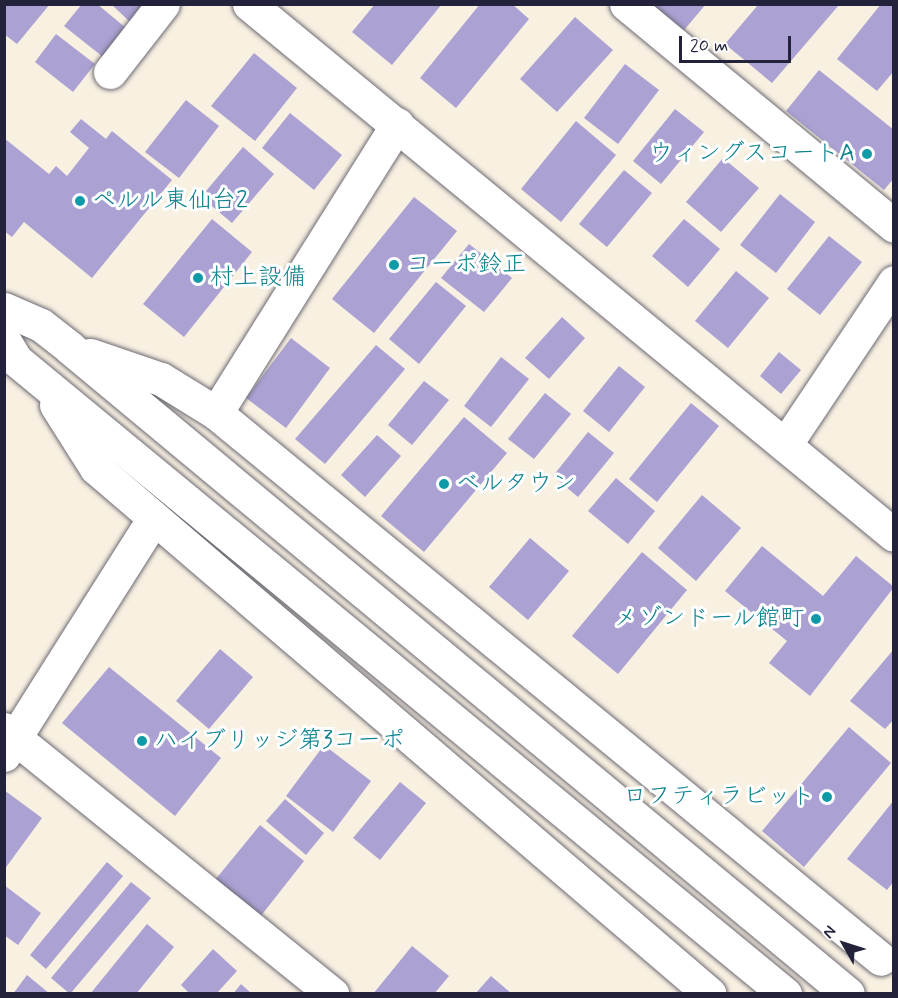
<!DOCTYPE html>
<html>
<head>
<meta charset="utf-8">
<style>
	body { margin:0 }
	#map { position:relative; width:898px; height:998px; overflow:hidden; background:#f8f0e1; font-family:Mynerve,"Klee One",sans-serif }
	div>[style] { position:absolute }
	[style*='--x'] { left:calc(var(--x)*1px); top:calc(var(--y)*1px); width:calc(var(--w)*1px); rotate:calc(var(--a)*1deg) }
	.building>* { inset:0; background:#aba1d3 }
	.roads { filter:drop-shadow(0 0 2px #6d6a75) drop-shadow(0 0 2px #6d6a75) }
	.minor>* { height:33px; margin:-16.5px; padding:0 16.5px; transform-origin:16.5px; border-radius:16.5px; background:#fff }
	.dots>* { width:16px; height:16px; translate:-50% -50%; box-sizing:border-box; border:3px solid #fff; border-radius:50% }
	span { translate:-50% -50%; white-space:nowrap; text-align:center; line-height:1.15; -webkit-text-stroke:6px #fff; paint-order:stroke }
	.culture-label { font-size:24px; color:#0d838f }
	.right { translate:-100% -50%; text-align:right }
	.left { translate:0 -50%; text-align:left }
	.frame { position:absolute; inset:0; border:6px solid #22223b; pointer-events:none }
	.north { position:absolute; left:814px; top:914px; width:60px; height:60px; -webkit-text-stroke:4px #fff; paint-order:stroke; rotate:309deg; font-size:16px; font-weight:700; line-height:24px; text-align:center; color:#22223b }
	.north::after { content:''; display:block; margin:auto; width:21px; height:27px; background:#22223b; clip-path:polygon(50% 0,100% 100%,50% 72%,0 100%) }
	.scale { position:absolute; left:679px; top:36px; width:112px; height:27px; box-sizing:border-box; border:3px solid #22223b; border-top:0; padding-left:8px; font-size:18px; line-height:21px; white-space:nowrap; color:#22223b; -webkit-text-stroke:4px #fff; paint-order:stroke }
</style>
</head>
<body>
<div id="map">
	<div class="building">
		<div style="clip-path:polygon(4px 4px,50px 4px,17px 44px,4px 34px)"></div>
		<div style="clip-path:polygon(82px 4px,97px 4px,126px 28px,103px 57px,64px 26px)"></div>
		<div style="clip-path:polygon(111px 4px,146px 4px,130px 22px)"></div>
		<div style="clip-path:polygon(375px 4px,442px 4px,392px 65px,352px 32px)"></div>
		<div style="clip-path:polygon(480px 4px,512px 4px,529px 19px,456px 108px,420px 78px)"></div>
		<div style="clip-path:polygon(643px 4px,706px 4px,680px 35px)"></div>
		<div style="clip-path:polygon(881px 4px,894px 4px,894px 71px,877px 91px,837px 59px)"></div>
		<div style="clip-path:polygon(758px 5px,839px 5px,772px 83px,725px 44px)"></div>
		<div style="clip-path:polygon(575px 17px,613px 50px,557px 112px,520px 79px)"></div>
		<div style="clip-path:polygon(56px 34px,95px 64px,73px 92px,35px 62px)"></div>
		<div style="clip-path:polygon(254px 53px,297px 88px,255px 141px,211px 106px)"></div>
		<div style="clip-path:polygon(625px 64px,659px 90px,618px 144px,584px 118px)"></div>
		<div style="clip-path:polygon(819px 70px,894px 130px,894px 178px,884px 190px,786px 111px)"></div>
		<div style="clip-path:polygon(186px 100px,219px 126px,179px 178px,145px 152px)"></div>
		<div style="clip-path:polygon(675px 109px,704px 132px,661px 184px,633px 161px)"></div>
		<div style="clip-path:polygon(290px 113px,342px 155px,314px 190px,262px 148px)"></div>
		<div style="clip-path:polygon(81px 119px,106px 139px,112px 131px,172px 180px,92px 278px,24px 222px,12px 237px,4px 231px,4px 138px,49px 174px,56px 166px,67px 176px,89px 148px,70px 132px)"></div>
		<div style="clip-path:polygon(576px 121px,616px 155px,561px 222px,521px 189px)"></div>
		<div style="clip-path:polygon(243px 147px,274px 174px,232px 223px,201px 197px)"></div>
		<div style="clip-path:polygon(723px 158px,759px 188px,721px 232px,686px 202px)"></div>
		<div style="clip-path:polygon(624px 170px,652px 193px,607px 247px,579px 224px)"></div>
		<div style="clip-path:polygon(780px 194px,815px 222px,776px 273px,740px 245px)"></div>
		<div style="clip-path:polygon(414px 197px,457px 231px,374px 333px,332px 299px)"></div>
		<div style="clip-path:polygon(212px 219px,252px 252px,184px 337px,143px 304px)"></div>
		<div style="clip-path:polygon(684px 219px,720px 249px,688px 287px,652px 256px)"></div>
		<div style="clip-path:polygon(829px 236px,862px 262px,820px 315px,787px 289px)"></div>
		<div style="clip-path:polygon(469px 244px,512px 278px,484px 312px,441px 278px)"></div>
		<div style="clip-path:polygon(736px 271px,769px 298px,728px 348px,695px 321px)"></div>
		<div style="clip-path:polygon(436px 282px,466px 306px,419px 364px,389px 339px)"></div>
		<div style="clip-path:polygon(562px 317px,585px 338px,549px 379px,525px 358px)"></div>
		<div style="clip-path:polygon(291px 338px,330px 368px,286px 428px,246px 398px)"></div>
		<div style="clip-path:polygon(376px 345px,405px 369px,325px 464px,295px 439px)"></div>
		<div style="clip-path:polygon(779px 352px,801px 370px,781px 394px,760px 376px)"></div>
		<div style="clip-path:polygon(501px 357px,529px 379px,491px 427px,464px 406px)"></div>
		<div style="clip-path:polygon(619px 366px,645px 387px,609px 432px,583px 411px)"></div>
		<div style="clip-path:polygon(424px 381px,449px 400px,412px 445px,388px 425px)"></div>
		<div style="clip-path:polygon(545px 393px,571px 414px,534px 459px,508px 439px)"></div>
		<div style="clip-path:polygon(691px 403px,719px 426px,657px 502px,629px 479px)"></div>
		<div style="clip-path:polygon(464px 417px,507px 453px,424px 552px,381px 516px)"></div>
		<div style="clip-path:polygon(588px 432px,614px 453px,578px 497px,553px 476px)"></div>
		<div style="clip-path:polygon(377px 435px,401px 456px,365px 497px,341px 475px)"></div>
		<div style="clip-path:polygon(616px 478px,655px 511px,628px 544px,588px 511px)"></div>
		<div style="clip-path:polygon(702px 495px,741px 528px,696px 581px,658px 548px)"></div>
		<div style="clip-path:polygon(530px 538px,569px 571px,528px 620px,489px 587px)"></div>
		<div style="clip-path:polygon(762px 546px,823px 596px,856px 556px,894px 587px,810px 696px,769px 663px,787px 641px,725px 591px)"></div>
		<div style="clip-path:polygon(642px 552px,687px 590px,618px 674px,572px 636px)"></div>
		<div style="clip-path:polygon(220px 649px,253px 677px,209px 729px,176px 701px)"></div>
		<div style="clip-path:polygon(894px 649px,894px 719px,885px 729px,850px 701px)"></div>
		<div style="clip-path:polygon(109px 667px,221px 758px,175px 816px,62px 723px)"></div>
		<div style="clip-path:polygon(849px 727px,891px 763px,804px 867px,762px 831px)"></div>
		<div style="clip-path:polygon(324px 745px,371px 781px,333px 832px,286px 796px)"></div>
		<div style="clip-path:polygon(400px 782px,426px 803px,380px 860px,353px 838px)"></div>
		<div style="clip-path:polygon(4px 790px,42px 818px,4px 870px)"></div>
		<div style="clip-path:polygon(285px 799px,324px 833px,306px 855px,266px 821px)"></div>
		<div style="clip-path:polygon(894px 800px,894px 881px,887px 890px,847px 859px)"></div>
		<div style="clip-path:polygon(260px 825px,304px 861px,260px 917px,215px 880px)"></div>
		<div style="clip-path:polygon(107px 862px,123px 876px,46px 969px,30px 955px)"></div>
		<div style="clip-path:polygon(131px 882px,151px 898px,70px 994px,51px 978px)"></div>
		<div style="clip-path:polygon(4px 885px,41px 913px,18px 945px,4px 935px)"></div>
		<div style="clip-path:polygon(147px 924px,174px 947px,136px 994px,90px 994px)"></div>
		<div style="clip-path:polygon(412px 946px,449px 976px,434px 994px,373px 994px)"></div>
		<div style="clip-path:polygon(213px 949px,237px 971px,216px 994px,190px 994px,181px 985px)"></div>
		<div style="clip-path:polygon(27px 975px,50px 994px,13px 994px)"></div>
		<div style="clip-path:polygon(491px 976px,512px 994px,475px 994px)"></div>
		<div style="clip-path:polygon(241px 984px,252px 994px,233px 994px)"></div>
	</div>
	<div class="roads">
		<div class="minor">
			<div style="--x:249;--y:4;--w:835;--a:39.46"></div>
			<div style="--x:626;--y:4;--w:348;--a:39.6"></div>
			<div style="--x:110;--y:72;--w:86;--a:-52.1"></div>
			<div style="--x:4;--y:309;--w:40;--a:23.4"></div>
			<div style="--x:41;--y:325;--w:37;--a:38"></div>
			<div style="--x:70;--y:348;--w:1011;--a:39.7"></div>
			<div style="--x:4;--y:340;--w:23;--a:59"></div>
			<div style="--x:16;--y:360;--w:997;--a:39.5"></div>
			<div style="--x:90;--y:355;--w:75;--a:18.7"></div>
			<div style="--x:161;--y:379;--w:65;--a:31.7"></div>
			<div style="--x:216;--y:413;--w:860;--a:39.39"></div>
			<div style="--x:56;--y:405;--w:75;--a:57.6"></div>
			<div style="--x:96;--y:468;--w:808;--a:40.59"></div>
			<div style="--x:216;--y:413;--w:341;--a:-57.9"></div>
			<div style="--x:785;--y:445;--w:196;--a:-56.2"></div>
			<div style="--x:4;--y:729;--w:422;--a:38.9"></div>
			<div style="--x:4;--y:755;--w:280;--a:-57.7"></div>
		</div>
	</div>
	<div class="dots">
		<div style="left:867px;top:154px;background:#0f9aa8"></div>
		<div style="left:80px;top:201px;background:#0f9aa8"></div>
		<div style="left:394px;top:265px;background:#0f9aa8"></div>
		<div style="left:198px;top:278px;background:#0f9aa8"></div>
		<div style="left:444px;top:484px;background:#0f9aa8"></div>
		<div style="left:816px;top:619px;background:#0f9aa8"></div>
		<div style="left:142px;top:741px;background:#0f9aa8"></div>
		<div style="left:827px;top:797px;background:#0f9aa8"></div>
	</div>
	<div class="culture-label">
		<span class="right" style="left:855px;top:154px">ウィングスコートA</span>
		<span class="left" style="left:92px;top:201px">ペルル東仙台2</span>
		<span class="left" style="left:406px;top:265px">コーポ鈴正</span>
		<span class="left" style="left:210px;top:278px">村上設備</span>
		<span class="left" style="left:456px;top:484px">ベルタウン</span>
		<span class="right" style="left:804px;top:619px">メゾンドール館町</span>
		<span class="left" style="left:154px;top:741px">ハイブリッジ第3コーポ</span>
		<span class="right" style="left:815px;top:797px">ロフティラビット</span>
	</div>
	<div class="frame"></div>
	<div class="north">N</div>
	<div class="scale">20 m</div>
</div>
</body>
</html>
